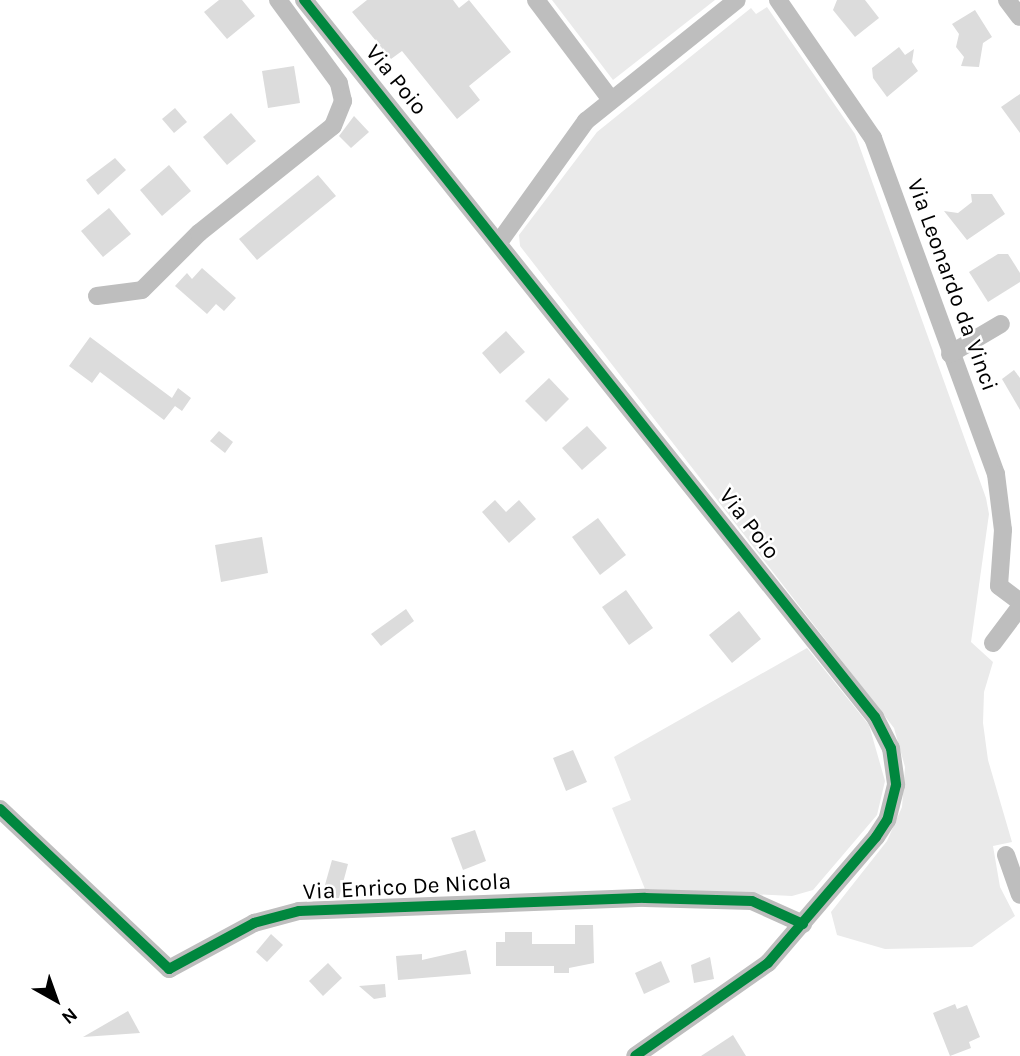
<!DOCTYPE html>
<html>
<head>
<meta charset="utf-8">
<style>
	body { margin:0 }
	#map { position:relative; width:1020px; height:1056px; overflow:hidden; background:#fff; font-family:Karla,sans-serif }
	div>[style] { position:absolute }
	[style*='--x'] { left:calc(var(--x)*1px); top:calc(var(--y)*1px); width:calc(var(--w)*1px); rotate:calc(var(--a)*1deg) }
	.green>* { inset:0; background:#eaeaea }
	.building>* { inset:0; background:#dcdcdc }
	.minor>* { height:18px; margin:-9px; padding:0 9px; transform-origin:9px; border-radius:9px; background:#bebebe }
	.cycleway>* { height:10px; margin:-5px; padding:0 5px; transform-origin:5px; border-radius:5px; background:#00873e }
	span { translate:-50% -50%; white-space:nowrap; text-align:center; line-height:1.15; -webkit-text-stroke:5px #fff; paint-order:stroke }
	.street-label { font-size:23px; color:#000 }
	.north { position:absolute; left:21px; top:965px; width:70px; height:70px; -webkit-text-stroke:5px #fff; paint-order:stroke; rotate:140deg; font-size:19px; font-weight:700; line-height:28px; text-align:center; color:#000 }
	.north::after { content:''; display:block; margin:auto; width:24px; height:32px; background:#000; clip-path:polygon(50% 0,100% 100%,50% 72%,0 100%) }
</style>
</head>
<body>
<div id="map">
	<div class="green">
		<div style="clip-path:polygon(552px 0,715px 0,613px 80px)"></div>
		<div style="clip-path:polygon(767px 7px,855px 134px,986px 498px,989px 514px,971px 642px,993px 662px,984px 692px,983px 723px,988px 760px,1012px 842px,993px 846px,1000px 887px,1015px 916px,972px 947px,885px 949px,837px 935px,831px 912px,887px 841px,902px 807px,905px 767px,894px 728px,520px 246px,519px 235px,597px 132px,751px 8px,756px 14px)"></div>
		<div style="clip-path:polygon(807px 648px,869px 725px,885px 781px,877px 815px,813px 890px,792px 896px,645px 889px,612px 808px,631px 800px,614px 757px)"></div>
	</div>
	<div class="building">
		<div style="clip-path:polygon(219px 0,242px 0,255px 16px,227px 39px,204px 12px)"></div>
		<div style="clip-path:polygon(367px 0,453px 0,459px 8px,469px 0,511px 52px,469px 86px,480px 100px,457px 119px,402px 51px,391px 59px,352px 12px)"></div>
		<div style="clip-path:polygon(837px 0,865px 0,879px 18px,855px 37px,833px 10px)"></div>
		<div style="clip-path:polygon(975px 10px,992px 37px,983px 43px,979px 67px,961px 66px,964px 57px,956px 47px,959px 34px,952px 24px)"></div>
		<div style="clip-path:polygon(899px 47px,905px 55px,914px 49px,912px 62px,918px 71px,887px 97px,873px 78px,872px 68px)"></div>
		<div style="clip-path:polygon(294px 66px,300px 103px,268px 108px,262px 71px)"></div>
		<div style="clip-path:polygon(1020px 94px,1020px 133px,1001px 107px)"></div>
		<div style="clip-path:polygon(175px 108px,187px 122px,174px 133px,162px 119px)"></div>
		<div style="clip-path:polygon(231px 113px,256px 141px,227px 165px,203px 137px)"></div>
		<div style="clip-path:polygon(354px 116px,369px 132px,351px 148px,339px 136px)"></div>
		<div style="clip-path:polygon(115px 158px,126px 170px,98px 195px,86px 180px)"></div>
		<div style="clip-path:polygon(169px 165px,191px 191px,162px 216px,140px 190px)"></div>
		<div style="clip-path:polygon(318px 175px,336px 196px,257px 260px,239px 239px)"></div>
		<div style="clip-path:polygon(971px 194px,992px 194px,1005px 214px,967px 240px,944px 211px,958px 213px,972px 202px)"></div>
		<div style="clip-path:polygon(109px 208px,131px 234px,103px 257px,81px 231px)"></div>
		<div style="clip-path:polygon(998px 254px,1008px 254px,1020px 273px,1020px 282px,988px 302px,969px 272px)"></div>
		<div style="clip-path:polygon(202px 268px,236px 298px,224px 311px,216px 304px,207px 314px,175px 286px,187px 273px,192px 279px)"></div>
		<div style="clip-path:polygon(506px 331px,525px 352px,500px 374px,482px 353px)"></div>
		<div style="clip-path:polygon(90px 337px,172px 398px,178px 388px,191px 398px,182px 411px,175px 406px,164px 420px,100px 372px,92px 383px,69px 366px)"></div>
		<div style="clip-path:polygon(1014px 370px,1020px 378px,1020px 410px,1002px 379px)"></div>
		<div style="clip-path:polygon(549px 378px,569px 399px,546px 422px,525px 401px)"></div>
		<div style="clip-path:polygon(587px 426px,607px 448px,582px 470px,562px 448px)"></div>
		<div style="clip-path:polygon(219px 431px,233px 442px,225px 453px,210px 441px)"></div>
		<div style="clip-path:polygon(495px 500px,506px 512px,519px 500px,536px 519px,509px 543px,482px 512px)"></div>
		<div style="clip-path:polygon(598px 518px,626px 555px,600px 575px,572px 537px)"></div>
		<div style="clip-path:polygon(262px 537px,268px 573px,221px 582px,215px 545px)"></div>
		<div style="clip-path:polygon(626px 590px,653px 628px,629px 645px,602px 607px)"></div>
		<div style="clip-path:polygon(406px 609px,414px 621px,381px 646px,371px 634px)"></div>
		<div style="clip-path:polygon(739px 611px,761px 639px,732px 663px,709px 635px)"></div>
		<div style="clip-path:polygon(573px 750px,587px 782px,566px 791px,553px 758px)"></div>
		<div style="clip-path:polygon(475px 830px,486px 861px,463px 870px,451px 838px)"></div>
		<div style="clip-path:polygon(332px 860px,348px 864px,339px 898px,321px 899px)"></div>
		<div style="clip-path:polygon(575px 925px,593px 925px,594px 963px,569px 968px,569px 973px,554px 973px,554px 966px,496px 966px,496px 942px,505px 942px,505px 932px,532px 932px,532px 944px,575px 944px)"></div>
		<div style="clip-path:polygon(271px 934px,283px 945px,267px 962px,256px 952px)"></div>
		<div style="clip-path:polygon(466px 950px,471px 974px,398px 980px,396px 956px,422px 954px,422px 960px)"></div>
		<div style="clip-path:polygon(710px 957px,714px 979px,694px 983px,691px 965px)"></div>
		<div style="clip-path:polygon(661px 961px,670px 982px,644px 994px,635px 973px)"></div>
		<div style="clip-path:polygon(328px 963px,342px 978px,323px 996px,309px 981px)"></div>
		<div style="clip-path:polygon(385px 984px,386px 997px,374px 999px,359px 986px)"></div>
		<div style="clip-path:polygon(955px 1004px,957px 1009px,967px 1005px,980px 1037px,969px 1042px,971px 1048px,950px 1056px,933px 1013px)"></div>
		<div style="clip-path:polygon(128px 1011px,140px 1033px,83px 1037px)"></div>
		<div style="clip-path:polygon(733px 1035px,746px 1056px,701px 1056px)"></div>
	</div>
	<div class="minor">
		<div style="--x:304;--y:0;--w:917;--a:51.47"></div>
		<div style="--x:875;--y:717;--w:35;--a:63"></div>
		<div style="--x:891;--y:748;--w:37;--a:82"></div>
		<div style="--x:896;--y:785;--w:36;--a:104"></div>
		<div style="--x:887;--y:820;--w:20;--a:123"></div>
		<div style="--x:876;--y:837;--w:166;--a:130.6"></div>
		<div style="--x:768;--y:963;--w:162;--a:145"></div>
		<div style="--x:536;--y:0;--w:125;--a:53.1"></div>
		<div style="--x:778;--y:0;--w:168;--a:55.5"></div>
		<div style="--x:873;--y:138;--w:358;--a:69.9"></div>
		<div style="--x:996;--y:474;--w:56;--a:82.9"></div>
		<div style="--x:1003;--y:530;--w:56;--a:94.1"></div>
		<div style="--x:999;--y:586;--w:26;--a:37"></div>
		<div style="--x:1007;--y:0;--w:21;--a:53"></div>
		<div style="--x:500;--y:241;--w:148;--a:-54.4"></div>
		<div style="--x:586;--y:121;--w:193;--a:-38.7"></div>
		<div style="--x:97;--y:296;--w:45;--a:-7.6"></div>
		<div style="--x:142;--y:290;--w:81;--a:-45"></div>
		<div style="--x:199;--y:233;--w:171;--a:-38.6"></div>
		<div style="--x:333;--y:126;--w:27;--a:-68"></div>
		<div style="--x:343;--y:101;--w:18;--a:-103"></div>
		<div style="--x:339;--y:83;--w:103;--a:-126.3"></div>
		<div style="--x:950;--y:354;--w:59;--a:-30.5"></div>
		<div style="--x:993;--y:643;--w:45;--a:-53.1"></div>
		<div style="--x:0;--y:809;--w:233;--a:43.4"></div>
		<div style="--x:169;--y:969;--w:97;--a:-28.4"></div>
		<div style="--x:254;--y:923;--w:47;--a:-14.9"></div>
		<div style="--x:299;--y:911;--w:346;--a:-2.2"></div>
		<div style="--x:645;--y:898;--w:107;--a:1.6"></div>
		<div style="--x:752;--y:901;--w:56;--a:24.3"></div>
		<div style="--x:1006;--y:855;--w:42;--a:70.7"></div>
	</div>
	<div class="cycleway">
		<div style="--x:304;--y:0;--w:917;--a:51.47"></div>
		<div style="--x:875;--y:717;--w:35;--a:63"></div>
		<div style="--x:891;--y:748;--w:37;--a:82"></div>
		<div style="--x:896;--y:785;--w:36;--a:104"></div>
		<div style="--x:887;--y:820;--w:20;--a:123"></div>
		<div style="--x:876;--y:837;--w:166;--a:130.6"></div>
		<div style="--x:768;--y:963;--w:162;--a:145"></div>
		<div style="--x:0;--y:809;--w:233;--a:43.4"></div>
		<div style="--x:169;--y:969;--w:97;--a:-28.4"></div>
		<div style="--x:254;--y:923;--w:47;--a:-14.9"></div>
		<div style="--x:299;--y:911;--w:346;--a:-2.2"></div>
		<div style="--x:645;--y:898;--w:107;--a:1.6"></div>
		<div style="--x:752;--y:901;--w:56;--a:24.3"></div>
	</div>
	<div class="street-label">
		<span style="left:396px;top:80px;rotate:51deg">Via Poio</span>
		<span style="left:952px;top:285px;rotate:70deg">Via Leonardo da Vinci</span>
		<span style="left:749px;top:524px;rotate:52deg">Via Poio</span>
		<span style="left:407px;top:887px;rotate:-3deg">Via Enrico De Nicola</span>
	</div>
	<div class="north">N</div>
</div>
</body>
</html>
